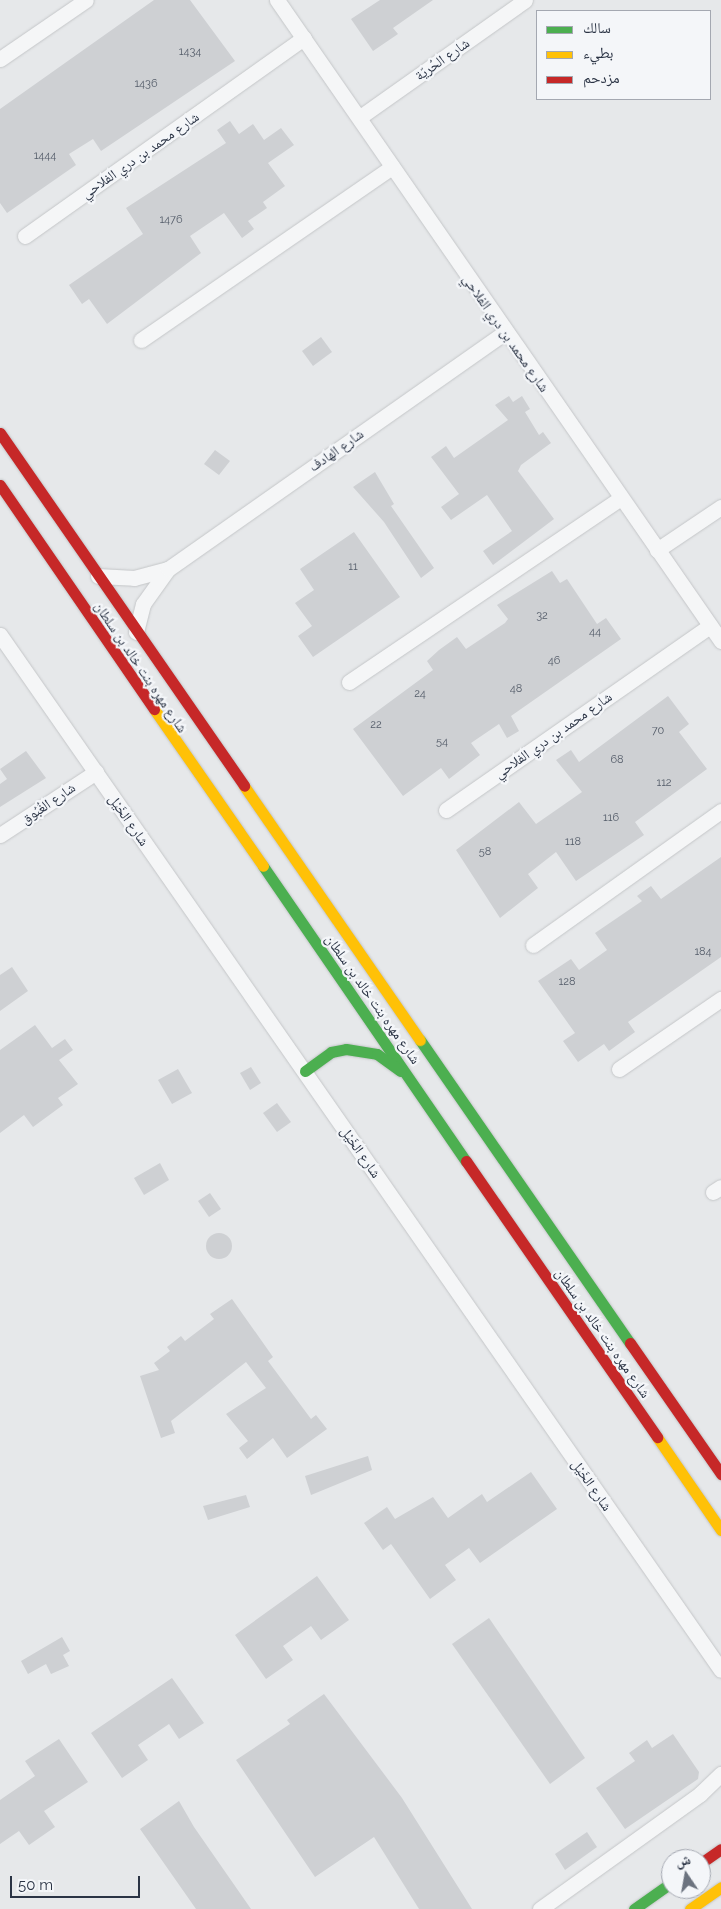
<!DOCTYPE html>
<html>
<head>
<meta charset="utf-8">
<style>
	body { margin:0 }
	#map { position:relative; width:721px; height:1909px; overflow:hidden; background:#e6e8ea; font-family:Raleway,"Noto Naskh Arabic",sans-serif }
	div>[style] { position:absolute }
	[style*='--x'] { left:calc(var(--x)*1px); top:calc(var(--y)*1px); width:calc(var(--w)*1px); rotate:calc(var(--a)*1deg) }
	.building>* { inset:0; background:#ced0d3 }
	.round { border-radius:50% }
	.roads { filter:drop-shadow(0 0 1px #c4c6c8) drop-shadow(0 0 1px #c4c6c8) }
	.street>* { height:15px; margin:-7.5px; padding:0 7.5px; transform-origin:7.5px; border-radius:7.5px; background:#f5f6f7 }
	.fast>* { height:11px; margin:-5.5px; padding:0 5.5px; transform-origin:5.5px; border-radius:5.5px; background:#4caf50 }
	.slow>* { height:11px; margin:-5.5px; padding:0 5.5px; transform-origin:5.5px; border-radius:5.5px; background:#ffc107 }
	.jam>* { height:11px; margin:-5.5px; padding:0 5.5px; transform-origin:5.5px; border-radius:5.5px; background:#c62828 }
	span { translate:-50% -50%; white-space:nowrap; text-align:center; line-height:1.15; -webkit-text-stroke:4.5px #f4f6f9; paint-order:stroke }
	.number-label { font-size:11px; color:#545c69 }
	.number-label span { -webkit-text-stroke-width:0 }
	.street-label { font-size:14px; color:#2b3445 }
	.legend { position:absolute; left:536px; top:10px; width:175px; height:90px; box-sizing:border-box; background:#f4f6f9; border:1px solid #a4a8b1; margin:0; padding:6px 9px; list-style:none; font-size:15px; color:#2b3445 }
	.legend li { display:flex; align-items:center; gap:10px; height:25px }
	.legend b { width:25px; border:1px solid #a4a8b1 }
	.north { position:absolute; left:661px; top:1849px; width:50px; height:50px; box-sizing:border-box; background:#f4f6f9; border:1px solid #a4a8b1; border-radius:50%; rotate:348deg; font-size:14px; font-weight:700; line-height:20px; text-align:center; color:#2b3445 }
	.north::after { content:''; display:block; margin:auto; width:18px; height:22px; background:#6c737f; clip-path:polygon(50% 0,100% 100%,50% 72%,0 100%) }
	.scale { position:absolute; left:10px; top:1876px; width:130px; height:22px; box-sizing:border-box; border:2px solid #2b3445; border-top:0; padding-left:6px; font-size:15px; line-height:18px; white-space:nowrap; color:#2b3445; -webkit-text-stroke:4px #f4f6f9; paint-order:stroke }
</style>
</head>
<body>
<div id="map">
	<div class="building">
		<div style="clip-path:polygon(154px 0,190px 0,235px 61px,101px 151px,93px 139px,69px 154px,76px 165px,7px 213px,0 203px,0 109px)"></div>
		<div style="clip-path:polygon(380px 0,433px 0,393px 28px,398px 34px,373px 51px,351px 19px)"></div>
		<div style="clip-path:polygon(230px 121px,239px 134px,253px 124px,264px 140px,281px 128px,294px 145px,268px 163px,285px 186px,263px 202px,267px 208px,248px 221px,254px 229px,242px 238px,224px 213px,190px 236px,201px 253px,107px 324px,89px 299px,82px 304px,69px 285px,143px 234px,126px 208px,226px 143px,217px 130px)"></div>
		<div style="clip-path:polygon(321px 337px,332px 352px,313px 366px,302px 351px)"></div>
		<div style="clip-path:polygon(509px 396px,513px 402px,522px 396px,530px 409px,525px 412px,539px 435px,543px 432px,551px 443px,521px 465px,518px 471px,554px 519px,493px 565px,483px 551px,512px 531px,487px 495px,451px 520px,441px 507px,459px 494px,431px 457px,446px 446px,454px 458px,508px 420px,495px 405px)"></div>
		<div style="clip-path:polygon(215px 450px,230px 461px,219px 475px,204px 464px)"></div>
		<div style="clip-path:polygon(375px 472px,394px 504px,391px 506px,434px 568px,421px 578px,384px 522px,353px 487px)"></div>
		<div style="clip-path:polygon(354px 532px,400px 597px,313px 657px,298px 636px,312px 626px,295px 603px,314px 590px,300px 569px)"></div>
		<div style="clip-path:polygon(552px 571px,560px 583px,567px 579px,597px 624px,606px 618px,621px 639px,511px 716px,519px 731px,507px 738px,499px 724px,471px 743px,480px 755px,449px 779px,441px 768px,403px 796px,353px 729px,433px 670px,427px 661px,439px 650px,457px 637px,466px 649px,505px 623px,508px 619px,497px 605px)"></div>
		<div style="clip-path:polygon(668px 696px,689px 724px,679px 732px,707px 769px,635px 822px,644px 835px,576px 881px,556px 852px,528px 874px,538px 888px,500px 918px,456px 850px,519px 802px,536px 824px,582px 792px,556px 760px,571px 750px,579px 762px)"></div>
		<div style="clip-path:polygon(26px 751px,46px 778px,0 807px,0 784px,7px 779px,0 769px)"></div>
		<div style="clip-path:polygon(721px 857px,721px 957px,628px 1022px,635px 1032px,609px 1051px,604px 1044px,578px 1062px,563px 1041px,575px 1033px,538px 981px,571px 959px,579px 970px,607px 950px,595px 933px,642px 901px,637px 896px,651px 886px,661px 899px)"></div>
		<div style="clip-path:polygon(12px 967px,28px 991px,0 1011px,0 975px)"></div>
		<div style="clip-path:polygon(35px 1025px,52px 1048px,65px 1039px,73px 1050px,59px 1060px,78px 1084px,58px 1098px,63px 1105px,33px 1127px,24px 1115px,0 1133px,0 1050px)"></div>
		<div style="clip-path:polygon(251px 1067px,261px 1083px,250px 1090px,240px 1073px)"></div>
		<div style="clip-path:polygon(178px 1069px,192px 1093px,172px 1104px,158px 1080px)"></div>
		<div style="clip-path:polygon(277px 1103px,291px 1122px,277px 1132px,263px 1113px)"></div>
		<div style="clip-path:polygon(160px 1163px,169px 1180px,144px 1195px,134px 1178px)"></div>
		<div style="clip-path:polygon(210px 1193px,221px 1209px,209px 1217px,198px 1201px)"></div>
		<div class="round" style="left:206px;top:1233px;width:26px;height:26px"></div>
		<div style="clip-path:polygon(232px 1299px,273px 1357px,268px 1361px,311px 1419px,316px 1415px,327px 1429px,287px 1458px,273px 1438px,247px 1459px,239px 1448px,248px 1441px,226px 1414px,266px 1388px,246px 1362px,171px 1421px,175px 1433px,161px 1438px,140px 1376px,159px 1370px,154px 1363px,170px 1351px,167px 1347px,181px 1336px,185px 1341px,214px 1319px,210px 1314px)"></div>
		<div style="clip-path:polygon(368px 1456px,372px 1470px,311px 1495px,305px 1476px)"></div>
		<div style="clip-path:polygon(531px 1472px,557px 1509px,480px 1563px,469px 1548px,445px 1565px,456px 1580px,430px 1599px,391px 1544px,383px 1550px,364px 1523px,387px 1507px,395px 1519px,433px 1497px,448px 1518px,482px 1494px,487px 1502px)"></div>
		<div style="clip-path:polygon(246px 1495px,250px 1507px,208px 1520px,203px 1506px)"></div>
		<div style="clip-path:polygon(317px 1576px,349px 1620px,321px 1640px,311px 1626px,283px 1646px,293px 1660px,266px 1679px,235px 1635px)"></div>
		<div style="clip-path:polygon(489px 1618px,585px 1758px,550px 1784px,452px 1644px)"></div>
		<div style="clip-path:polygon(62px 1637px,70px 1651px,63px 1655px,69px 1666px,51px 1674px,46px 1664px,28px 1674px,21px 1661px)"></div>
		<div style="clip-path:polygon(172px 1678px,204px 1723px,179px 1739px,169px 1724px,138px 1745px,148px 1760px,122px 1778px,91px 1733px)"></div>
		<div style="clip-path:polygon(324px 1694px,402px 1798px,472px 1909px,419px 1909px,374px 1837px,315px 1877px,236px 1760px,290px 1724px,287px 1720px)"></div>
		<div style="clip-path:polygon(673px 1734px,699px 1772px,698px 1779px,625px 1829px,596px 1788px,635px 1761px,629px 1753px,647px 1740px,652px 1748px)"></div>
		<div style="clip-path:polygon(59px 1739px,88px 1782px,44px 1811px,55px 1827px,29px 1845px,19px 1831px,0 1844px,0 1800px,35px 1776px,25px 1761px)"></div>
		<div style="clip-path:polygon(179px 1801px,194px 1827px,251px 1909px,196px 1909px,140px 1829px)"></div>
		<div style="clip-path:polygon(587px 1832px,597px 1847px,565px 1870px,555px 1854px)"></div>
	</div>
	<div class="roads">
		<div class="street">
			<div style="--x:277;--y:0;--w:780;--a:55.29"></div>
			<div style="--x:0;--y:59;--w:104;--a:-34.5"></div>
			<div style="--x:360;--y:117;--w:202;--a:-35.3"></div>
			<div style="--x:25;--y:236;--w:342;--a:-35.4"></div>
			<div style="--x:141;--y:340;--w:305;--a:-34.6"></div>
			<div style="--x:657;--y:550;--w:77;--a:-33.9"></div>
			<div style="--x:98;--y:576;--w:36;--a:3"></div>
			<div style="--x:134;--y:578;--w:34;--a:-15"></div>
			<div style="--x:136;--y:632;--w:29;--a:-76"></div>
			<div style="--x:143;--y:604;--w:43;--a:-54.5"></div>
			<div style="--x:168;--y:569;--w:412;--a:-35.1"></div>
			<div style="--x:0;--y:635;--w:1261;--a:55.14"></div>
			<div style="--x:349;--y:682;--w:328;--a:-34.1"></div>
			<div style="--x:446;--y:810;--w:322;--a:-34.9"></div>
			<div style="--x:0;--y:835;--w:115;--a:-33.3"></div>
			<div style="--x:533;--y:945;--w:231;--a:-35.5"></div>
			<div style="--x:619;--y:1069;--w:124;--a:-34.5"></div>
			<div style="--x:713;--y:1192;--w:9;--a:-32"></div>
			<div style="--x:540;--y:1909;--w:197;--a:-35.7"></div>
			<div style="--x:700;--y:1794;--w:29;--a:-44"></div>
		</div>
		<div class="fast">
			<div style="--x:263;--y:866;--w:358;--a:55.5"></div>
			<div style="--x:420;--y:1040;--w:369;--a:55.3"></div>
			<div style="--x:305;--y:1071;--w:32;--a:-36"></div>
			<div style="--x:331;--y:1052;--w:15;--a:-11"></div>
			<div style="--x:346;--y:1049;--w:31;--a:9"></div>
			<div style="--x:377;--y:1054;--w:29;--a:36"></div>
			<div style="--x:634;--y:1909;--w:45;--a:-35.1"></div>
		</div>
		<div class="slow">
			<div style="--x:154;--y:709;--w:191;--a:55.2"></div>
			<div style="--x:244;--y:786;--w:309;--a:55.3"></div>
			<div style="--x:657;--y:1437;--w:113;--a:55.5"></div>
			<div style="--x:690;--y:1909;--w:38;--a:-35"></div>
		</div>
		<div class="jam">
			<div style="--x:0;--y:433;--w:429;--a:55.3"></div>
			<div style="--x:0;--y:485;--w:272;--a:55.5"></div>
			<div style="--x:466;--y:1161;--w:336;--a:55.3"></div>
			<div style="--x:630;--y:1343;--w:160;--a:55.2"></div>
			<div style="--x:701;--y:1863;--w:24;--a:-35"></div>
		</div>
	</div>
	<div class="number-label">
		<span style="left:190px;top:52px">1434</span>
		<span style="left:146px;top:84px">1436</span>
		<span style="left:45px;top:156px">1444</span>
		<span style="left:171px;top:220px">1476</span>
		<span style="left:353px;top:567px">11</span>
		<span style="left:542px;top:616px">32</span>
		<span style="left:595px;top:632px">44</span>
		<span style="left:554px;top:661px">46</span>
		<span style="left:516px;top:689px">48</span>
		<span style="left:420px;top:694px">24</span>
		<span style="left:376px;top:725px">22</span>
		<span style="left:658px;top:731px">70</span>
		<span style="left:442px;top:742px">54</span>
		<span style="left:617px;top:760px">68</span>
		<span style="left:664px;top:783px">112</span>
		<span style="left:611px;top:818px">116</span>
		<span style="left:573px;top:842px">118</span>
		<span style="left:485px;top:852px">58</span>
		<span style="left:703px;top:952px">184</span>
		<span style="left:567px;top:982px">128</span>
	</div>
	<div class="street-label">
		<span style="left:442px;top:59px;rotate:-35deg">شارع الحُريّة</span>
		<span style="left:140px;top:155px;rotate:-35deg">شارع محمد بن دري الفلاحي</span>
		<span style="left:506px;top:333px;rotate:55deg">شارع محمد بن دري الفلاحي</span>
		<span style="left:336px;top:450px;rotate:-35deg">شارع الهادف</span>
		<span style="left:141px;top:667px;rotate:56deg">شارع مهره بنت خالد بن سلطان</span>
		<span style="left:553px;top:735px;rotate:-35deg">شارع محمد بن دري الفلاحي</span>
		<span style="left:48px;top:803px;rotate:-34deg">شارع الغُبُوق</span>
		<span style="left:129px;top:820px;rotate:55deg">شارع الخَيْل</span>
		<span style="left:373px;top:999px;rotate:55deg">شارع مهره بنت خالد بن سلطان</span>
		<span style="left:361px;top:1152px;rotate:55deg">شارع الخَيْل</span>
		<span style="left:603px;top:1333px;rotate:55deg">شارع مهره بنت خالد بن سلطان</span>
		<span style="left:592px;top:1485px;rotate:55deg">شارع الخَيْل</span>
	</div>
	<ul class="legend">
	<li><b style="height:6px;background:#4caf50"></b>سالك</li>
	<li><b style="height:6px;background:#ffc107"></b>بطيء</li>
	<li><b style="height:6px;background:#c62828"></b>مزدحم</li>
	</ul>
	<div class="north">ش</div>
	<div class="scale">50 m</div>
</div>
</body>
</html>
